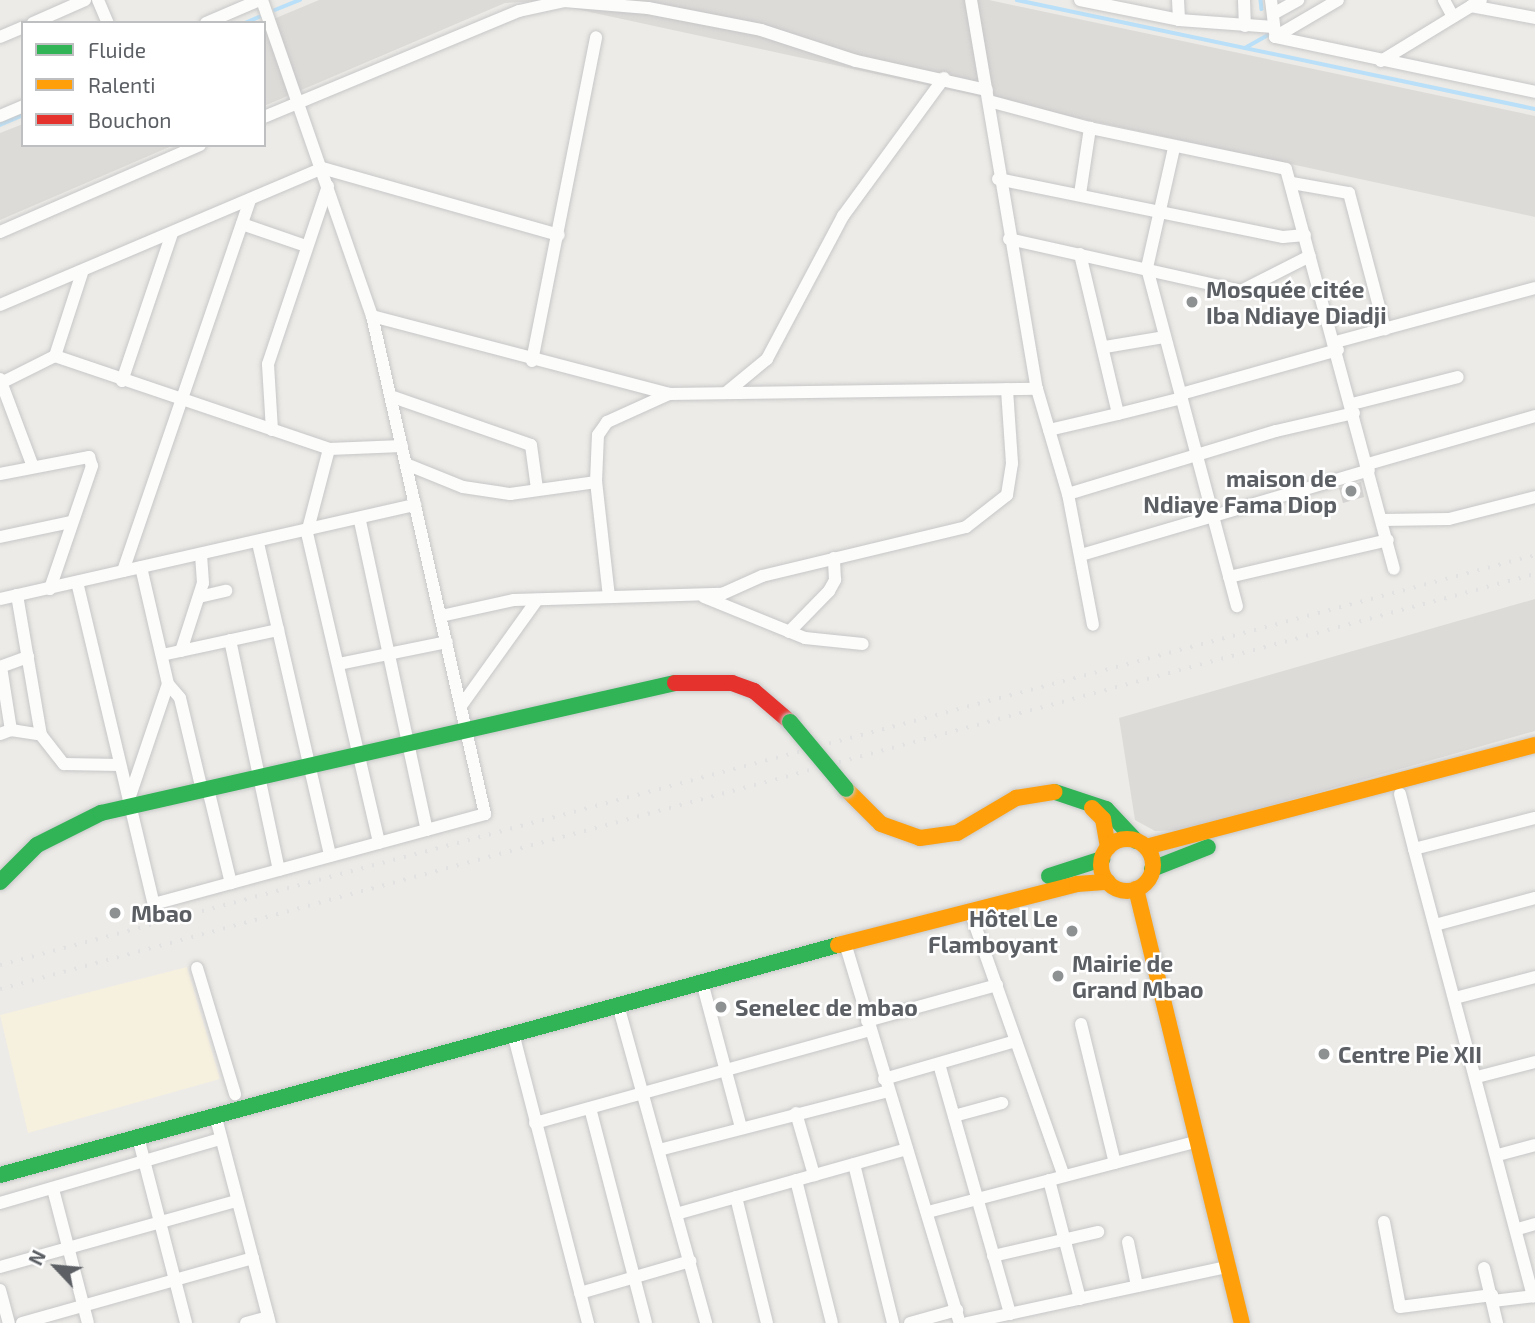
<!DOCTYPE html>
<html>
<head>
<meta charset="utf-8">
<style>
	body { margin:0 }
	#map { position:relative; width:1535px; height:1323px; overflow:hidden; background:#ecebe7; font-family:"Exo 2",sans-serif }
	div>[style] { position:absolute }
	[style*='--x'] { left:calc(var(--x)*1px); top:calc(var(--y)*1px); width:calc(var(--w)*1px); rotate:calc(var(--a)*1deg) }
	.commercial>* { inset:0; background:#f6f0df }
	.industrial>* { inset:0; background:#dddbd8 }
	.stream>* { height:3.5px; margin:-1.75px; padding:0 1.75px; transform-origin:1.75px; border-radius:1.75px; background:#b9e0f8 }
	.building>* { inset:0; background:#d4d3d1 }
	.roads { filter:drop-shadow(0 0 2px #c7c7c8) drop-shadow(0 0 2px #c7c7c8) }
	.street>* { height:12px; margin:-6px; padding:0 6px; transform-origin:6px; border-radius:6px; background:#fcfcfb }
	.fast>* { height:16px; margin:-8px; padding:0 8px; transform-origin:8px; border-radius:8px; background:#30b455 }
	.slow>* { height:16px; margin:-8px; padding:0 8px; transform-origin:8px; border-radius:8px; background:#ff9f0a }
	.slow>.ring { margin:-8px; padding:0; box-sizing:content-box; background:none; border:16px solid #ff9f0a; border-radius:50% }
	.jam>* { height:16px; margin:-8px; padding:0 8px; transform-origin:8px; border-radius:8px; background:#e5322d }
	.rail>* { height:3.5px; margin-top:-1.75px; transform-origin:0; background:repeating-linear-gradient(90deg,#e3e2e2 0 2px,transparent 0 11px) }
	.bridges { filter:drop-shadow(0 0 2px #c8c9c9) drop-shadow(0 0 2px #c8c9c9) }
	.fast-bridge>* { height:16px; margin:-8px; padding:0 8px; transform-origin:8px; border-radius:8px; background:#30b455 }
	.dots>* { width:19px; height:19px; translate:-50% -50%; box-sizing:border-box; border:4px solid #fff; border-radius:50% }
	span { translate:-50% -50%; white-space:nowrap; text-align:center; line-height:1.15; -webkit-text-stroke:5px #fff; paint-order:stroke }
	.poi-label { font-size:23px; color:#5c6065; font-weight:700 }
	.left { translate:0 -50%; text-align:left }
	.right { translate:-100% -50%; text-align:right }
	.legend { position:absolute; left:21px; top:21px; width:245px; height:126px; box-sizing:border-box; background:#fff; border:2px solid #bebfc1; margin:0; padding:9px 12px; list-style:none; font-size:21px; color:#5c6065 }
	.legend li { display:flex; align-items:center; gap:14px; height:35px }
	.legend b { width:35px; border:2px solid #bebfc1 }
	.north { position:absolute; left:21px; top:1232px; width:70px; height:70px; -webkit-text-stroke:5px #fff; paint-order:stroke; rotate:296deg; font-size:19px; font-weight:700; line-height:28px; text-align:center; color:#5c6065 }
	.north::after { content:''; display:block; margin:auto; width:24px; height:32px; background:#5c6065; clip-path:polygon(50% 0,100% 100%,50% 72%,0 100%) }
</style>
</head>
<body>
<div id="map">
	<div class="commercial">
		<div style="clip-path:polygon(187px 967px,220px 1079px,28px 1133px,0 1015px)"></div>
	</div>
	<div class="industrial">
		<div style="clip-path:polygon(319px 0,989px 0,1535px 116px,1535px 217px,539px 1px,505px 3px,264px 106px,264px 23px)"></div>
		<div style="clip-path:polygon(23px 124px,23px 145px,174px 145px,0 220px,0 133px)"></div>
		<div style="clip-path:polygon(1535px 599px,1535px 731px,1184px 830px,1155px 831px,1135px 820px,1119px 718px)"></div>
	</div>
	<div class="stream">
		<div style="--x:1017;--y:0;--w:529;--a:11.88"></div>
		<div style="--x:1261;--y:0;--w:9;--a:84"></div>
		<div style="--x:275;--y:10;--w:27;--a:-22"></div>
		<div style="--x:245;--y:23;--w:15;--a:-23"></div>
		<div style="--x:1245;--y:48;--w:26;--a:-29"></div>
		<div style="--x:0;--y:125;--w:25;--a:-23"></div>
	</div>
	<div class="building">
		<div style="clip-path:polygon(1361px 482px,1364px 497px,1343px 503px,1339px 488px)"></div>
	</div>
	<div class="roads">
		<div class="street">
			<div style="--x:98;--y:0;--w:25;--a:67"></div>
			<div style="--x:971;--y:0;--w:395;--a:80.4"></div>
			<div style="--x:1037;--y:389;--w:109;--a:73.6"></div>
			<div style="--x:1068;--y:494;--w:133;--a:79.2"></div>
			<div style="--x:1080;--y:0;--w:101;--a:11.4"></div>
			<div style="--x:1179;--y:20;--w:95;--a:4.2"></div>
			<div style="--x:1178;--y:0;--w:20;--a:87"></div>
			<div style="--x:1244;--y:0;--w:26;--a:88"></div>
			<div style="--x:1271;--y:0;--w:33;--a:83"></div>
			<div style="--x:1444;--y:0;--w:19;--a:62"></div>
			<div style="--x:1471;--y:6;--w:65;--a:10.6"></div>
			<div style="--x:1273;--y:14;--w:29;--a:-29"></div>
			<div style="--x:33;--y:23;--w:57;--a:-23.9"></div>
			<div style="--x:206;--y:23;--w:59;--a:-23.1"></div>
			<div style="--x:0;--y:37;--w:25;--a:-23"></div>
			<div style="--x:1275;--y:37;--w:266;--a:11.9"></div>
			<div style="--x:1275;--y:37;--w:73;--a:-30.4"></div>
			<div style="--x:1381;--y:61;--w:117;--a:-31.4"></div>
			<div style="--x:989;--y:101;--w:105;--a:15"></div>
			<div style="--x:0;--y:116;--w:25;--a:-23"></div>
			<div style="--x:264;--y:117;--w:276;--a:-22.6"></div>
			<div style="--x:519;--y:11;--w:46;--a:-12.5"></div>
			<div style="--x:564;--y:1;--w:84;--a:4.8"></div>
			<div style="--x:648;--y:8;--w:115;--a:11"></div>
			<div style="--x:761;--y:30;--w:100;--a:18.1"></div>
			<div style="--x:856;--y:61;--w:134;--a:12.5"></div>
			<div style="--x:1174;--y:148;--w:123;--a:102.7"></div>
			<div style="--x:1147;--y:268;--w:350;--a:75.1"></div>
			<div style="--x:998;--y:179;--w:291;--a:11.5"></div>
			<div style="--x:1283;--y:237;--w:22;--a:-5"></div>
			<div style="--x:1292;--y:183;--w:58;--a:10"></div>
			<div style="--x:1349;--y:193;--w:141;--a:75.2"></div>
			<div style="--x:1080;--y:194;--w:67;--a:-81.4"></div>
			<div style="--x:1090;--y:128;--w:200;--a:11.8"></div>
			<div style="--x:1286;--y:169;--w:414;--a:74.9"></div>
			<div style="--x:242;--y:224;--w:68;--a:19"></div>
			<div style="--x:0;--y:232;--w:218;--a:-23.5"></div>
			<div style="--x:1009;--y:239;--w:238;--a:12.6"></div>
			<div style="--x:1241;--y:291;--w:77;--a:-26.9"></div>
			<div style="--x:1080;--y:254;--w:164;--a:76.6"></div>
			<div style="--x:1118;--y:414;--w:66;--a:-14"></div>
			<div style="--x:0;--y:305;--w:350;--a:-23"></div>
			<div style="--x:322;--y:168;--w:246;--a:15.8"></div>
			<div style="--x:372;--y:316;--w:307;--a:14.7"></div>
			<div style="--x:669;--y:394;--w:368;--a:-0.8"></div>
			<div style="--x:1336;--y:342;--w:206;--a:-15.2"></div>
			<div style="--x:1105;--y:347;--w:61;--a:-9.5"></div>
			<div style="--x:55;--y:356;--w:289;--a:18.7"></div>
			<div style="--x:329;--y:449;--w:73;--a:-2.4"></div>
			<div style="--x:532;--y:361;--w:330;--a:-78.8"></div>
			<div style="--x:0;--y:379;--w:94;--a:69.4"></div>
			<div style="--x:122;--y:381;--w:156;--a:-71.3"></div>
			<div style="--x:1;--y:383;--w:60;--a:-26.6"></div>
			<div style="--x:55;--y:356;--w:90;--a:-72"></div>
			<div style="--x:727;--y:392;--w:52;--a:-39.5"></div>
			<div style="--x:767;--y:359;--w:162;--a:-62"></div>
			<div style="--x:843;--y:216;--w:171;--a:-53.8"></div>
			<div style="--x:1181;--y:394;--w:163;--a:-15.7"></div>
			<div style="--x:393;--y:397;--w:146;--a:19.2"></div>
			<div style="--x:531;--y:445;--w:44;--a:82.2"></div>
			<div style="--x:1352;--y:404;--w:109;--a:-14.3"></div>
			<div style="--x:272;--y:430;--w:66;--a:-93.5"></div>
			<div style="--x:268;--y:364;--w:188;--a:-71.4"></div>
			<div style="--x:1049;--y:430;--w:71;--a:-13.1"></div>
			<div style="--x:329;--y:449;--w:87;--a:104.7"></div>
			<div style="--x:307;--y:533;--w:318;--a:76.9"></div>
			<div style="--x:406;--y:464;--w:61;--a:22"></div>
			<div style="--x:463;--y:487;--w:48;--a:8.5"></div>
			<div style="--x:510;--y:494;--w:87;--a:-7.9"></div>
			<div style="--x:1368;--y:464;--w:174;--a:-16"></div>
			<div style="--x:0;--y:474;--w:91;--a:-10.8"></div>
			<div style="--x:89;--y:457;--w:9;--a:72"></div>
			<div style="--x:92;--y:466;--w:130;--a:108.9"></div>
			<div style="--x:1068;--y:494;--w:217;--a:-16.9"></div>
			<div style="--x:1276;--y:431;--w:80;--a:-13"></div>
			<div style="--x:1382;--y:520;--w:67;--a:-0.9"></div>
			<div style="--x:1449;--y:519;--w:89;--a:-14.3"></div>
			<div style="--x:360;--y:521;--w:316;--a:77.8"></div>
			<div style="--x:0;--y:537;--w:73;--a:-11.9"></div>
			<div style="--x:258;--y:543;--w:321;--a:77"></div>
			<div style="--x:1081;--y:555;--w:300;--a:-16.4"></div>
			<div style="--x:141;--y:567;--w:120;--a:77"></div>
			<div style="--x:168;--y:684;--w:18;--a:49"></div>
			<div style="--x:180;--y:698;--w:95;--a:76.6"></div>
			<div style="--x:123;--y:571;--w:392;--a:-71.1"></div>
			<div style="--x:1229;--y:577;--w:163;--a:-13.1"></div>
			<div style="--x:77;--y:582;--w:331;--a:76.6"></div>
			<div style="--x:154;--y:904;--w:343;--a:-15.2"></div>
			<div style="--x:485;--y:814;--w:511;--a:-102.78"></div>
			<div style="--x:372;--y:316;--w:335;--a:-109.2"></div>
			<div style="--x:17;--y:595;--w:142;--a:80.3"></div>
			<div style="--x:41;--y:735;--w:37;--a:52"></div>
			<div style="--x:64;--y:764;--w:56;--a:1"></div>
			<div style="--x:199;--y:597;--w:28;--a:-13"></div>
			<div style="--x:609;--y:597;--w:116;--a:-96.4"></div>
			<div style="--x:596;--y:482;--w:47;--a:-87.6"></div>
			<div style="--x:598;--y:435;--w:16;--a:-55"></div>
			<div style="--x:607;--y:422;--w:68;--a:-24.3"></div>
			<div style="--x:704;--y:597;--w:109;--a:22.1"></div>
			<div style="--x:805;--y:638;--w:58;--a:5.9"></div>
			<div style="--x:0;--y:599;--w:426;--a:-12.8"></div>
			<div style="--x:441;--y:616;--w:75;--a:-12.4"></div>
			<div style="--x:514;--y:600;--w:208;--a:-1.7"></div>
			<div style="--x:722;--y:594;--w:44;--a:-24.2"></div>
			<div style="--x:762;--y:576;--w:210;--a:-13.5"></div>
			<div style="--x:966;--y:527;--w:52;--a:-38"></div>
			<div style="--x:1007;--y:495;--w:32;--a:-81"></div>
			<div style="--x:1012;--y:463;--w:74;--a:-93.9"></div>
			<div style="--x:789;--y:632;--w:57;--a:-45.7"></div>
			<div style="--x:829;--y:591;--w:13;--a:-61"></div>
			<div style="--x:835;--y:580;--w:22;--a:-93"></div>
			<div style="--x:230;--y:640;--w:235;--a:78"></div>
			<div style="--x:181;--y:651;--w:71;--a:-72.1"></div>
			<div style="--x:203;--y:583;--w:28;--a:-94"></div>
			<div style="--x:162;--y:655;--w:119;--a:-12.2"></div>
			<div style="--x:339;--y:664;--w:110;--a:-11.5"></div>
			<div style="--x:0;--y:667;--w:30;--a:-20"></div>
			<div style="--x:1;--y:667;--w:64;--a:81"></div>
			<div style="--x:461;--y:706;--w:130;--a:-54.4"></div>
			<div style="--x:0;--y:734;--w:12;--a:-20"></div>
			<div style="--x:11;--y:730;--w:30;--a:9"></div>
			<div style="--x:208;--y:789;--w:97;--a:76.3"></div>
			<div style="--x:1400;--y:794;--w:57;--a:75.7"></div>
			<div style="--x:1414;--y:849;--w:125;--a:-14.4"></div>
			<div style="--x:129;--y:799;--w:121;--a:-71.3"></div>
			<div style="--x:1414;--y:849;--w:463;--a:75.1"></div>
			<div style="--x:970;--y:911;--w:281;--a:70.5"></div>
			<div style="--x:1435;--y:925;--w:104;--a:-15.1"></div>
			<div style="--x:845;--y:943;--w:397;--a:73.2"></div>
			<div style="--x:197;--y:968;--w:132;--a:73.2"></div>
			<div style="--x:702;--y:982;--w:151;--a:75"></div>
			<div style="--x:1455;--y:998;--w:83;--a:-14.7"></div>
			<div style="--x:618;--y:1005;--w:330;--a:74.5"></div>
			<div style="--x:867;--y:1021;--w:135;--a:-15.5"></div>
			<div style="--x:1081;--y:1024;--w:143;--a:76.3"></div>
			<div style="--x:513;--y:1033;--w:300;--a:75.5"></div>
			<div style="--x:939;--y:1064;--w:260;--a:74.1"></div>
			<div style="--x:1477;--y:1077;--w:60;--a:-14.5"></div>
			<div style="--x:884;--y:1079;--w:137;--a:-16.1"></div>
			<div style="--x:590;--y:1108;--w:222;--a:75.4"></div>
			<div style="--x:796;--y:1113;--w:65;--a:73.8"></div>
			<div style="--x:215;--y:1114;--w:216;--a:75.3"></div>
			<div style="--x:954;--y:1116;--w:50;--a:-15.2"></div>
			<div style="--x:535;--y:1123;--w:348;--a:-15.5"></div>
			<div style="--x:138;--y:1137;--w:192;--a:75.5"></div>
			<div style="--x:659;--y:1150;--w:236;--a:-14.4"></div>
			<div style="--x:1498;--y:1155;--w:38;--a:-15"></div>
			<div style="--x:854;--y:1164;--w:164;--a:76.2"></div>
			<div style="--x:796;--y:1180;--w:147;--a:75.9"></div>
			<div style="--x:1049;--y:1180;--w:123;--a:75.4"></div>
			<div style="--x:53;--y:1189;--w:138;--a:75.4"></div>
			<div style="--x:736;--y:1197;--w:130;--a:76.2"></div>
			<div style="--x:0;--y:1203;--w:230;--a:-16.2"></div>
			<div style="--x:928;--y:1212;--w:279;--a:-14.7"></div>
			<div style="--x:676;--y:1214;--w:240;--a:-15.7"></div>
			<div style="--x:1384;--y:1222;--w:86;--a:79.3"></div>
			<div style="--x:1400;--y:1307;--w:93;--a:-7.4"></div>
			<div style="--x:1518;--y:1229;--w:18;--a:-16"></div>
			<div style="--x:1128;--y:1242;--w:45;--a:78.4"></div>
			<div style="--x:993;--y:1256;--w:108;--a:-12.9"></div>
			<div style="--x:0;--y:1267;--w:246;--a:-15.6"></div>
			<div style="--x:1484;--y:1268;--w:57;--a:76.7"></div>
			<div style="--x:0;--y:1290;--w:34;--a:75"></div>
			<div style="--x:580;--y:1293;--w:115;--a:-16.2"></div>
			<div style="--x:1493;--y:1301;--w:42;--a:-6.8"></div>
			<div style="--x:22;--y:1323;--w:240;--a:-15.7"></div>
			<div style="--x:246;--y:1323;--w:23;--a:-15"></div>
			<div style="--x:910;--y:1323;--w:49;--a:-15.5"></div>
			<div style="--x:967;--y:1323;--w:266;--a:-12.2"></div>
		</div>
		<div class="fast">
			<div style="--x:1055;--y:792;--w:54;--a:18.4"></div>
			<div style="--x:1106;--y:809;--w:44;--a:46.8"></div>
			<div style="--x:1152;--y:869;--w:60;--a:-21.4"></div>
			<div style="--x:1049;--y:876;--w:56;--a:-17.8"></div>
			<div style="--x:0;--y:882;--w:52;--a:-45"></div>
			<div style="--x:37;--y:845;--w:72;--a:-26.6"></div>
			<div style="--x:101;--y:813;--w:589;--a:-12.76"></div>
			<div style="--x:0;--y:1175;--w:869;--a:-15.35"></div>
		</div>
		<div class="slow">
			<div style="--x:846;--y:789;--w:49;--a:45"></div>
			<div style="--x:881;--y:824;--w:41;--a:19.7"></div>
			<div style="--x:920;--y:838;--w:37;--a:-8"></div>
			<div style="--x:957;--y:833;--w:69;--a:-30.7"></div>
			<div style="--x:1016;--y:798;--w:39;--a:-9"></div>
			<div style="--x:1092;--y:808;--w:16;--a:45"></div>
			<div style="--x:1103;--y:819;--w:29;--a:80"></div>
			<div class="ring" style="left:1101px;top:839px;width:36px;height:36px"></div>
			<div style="--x:1146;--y:847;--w:402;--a:-14.7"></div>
			<div style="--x:1136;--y:889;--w:447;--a:76.3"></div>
			<div style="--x:838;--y:945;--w:247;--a:-14.3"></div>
			<div style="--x:1077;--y:884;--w:31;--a:-4"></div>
		</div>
		<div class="jam">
			<div style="--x:675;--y:683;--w:57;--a:0"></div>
			<div style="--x:732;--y:683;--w:23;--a:20"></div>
			<div style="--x:754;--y:691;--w:48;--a:40.7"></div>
		</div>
	</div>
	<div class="rail">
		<div style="--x:0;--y:965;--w:1589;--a:-14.95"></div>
		<div style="--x:0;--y:989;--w:1590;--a:-15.13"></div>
	</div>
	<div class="bridges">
		<div class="fast-bridge">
			<div style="--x:790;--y:722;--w:87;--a:50.1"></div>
		</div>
	</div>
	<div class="dots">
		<div style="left:1192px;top:302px;background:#8e9192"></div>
		<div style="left:1351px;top:491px;background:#8e9192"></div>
		<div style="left:115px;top:913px;background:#8e9192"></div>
		<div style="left:1072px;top:931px;background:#8e9192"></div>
		<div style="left:1058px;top:976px;background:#8e9192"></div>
		<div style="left:721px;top:1007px;background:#8e9192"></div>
		<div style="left:1324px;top:1054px;background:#8e9192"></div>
	</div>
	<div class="poi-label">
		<span class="left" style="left:1206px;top:302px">Mosquée citée<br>Iba Ndiaye Diadji</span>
		<span class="right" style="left:1337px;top:491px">maison de<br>Ndiaye Fama Diop</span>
		<span class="left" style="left:131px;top:913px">Mbao</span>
		<span class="right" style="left:1058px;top:931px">Hôtel Le<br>Flamboyant</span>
		<span class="left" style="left:1072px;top:976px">Mairie de<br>Grand Mbao</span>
		<span class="left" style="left:735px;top:1007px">Senelec de mbao</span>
		<span class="left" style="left:1338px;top:1054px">Centre Pie XII</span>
	</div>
	<ul class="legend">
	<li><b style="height:9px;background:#30b455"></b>Fluide</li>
	<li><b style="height:9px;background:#ff9f0a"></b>Ralenti</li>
	<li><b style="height:9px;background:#e5322d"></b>Bouchon</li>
	</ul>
	<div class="north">N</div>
</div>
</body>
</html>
